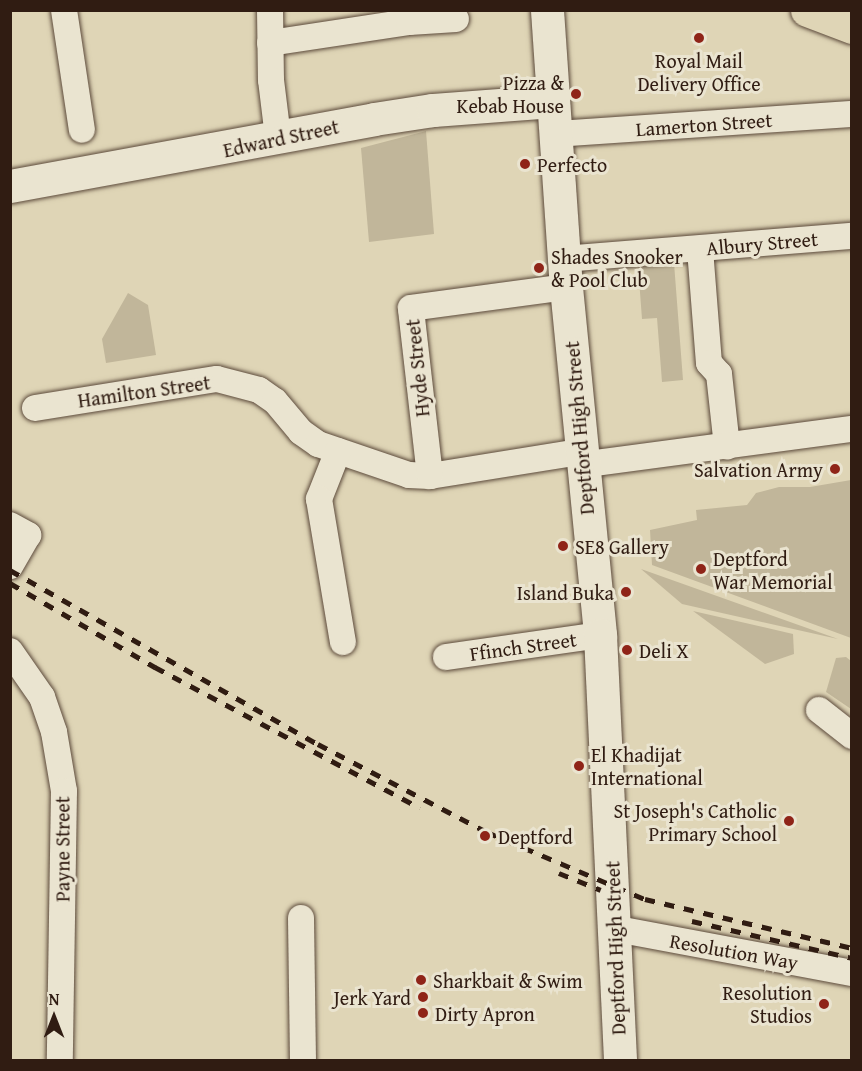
<!DOCTYPE html>
<html>
<head>
<meta charset="utf-8">
<style>
	body { margin:0 }
	#map { position:relative; width:862px; height:1071px; overflow:hidden; background:#dfd5b6; font-family:"Gentium Book Plus",serif }
	div>[style] { position:absolute }
	[style*='--x'] { left:calc(var(--x)*1px); top:calc(var(--y)*1px); width:calc(var(--w)*1px); rotate:calc(var(--a)*1deg) }
	.green>* { inset:0; background:#c1b69a }
	.roads { filter:drop-shadow(0 0 2px #5c4a3b) drop-shadow(0 0 2px #5c4a3b) }
	.street>* { height:26px; margin:-13px; padding:0 13px; transform-origin:13px; border-radius:13px; background:#eae4d0 }
	.secondary>* { height:33px; margin:-16.5px; padding:0 16.5px; transform-origin:16.5px; border-radius:16.5px; background:#eae4d0 }
	.primary>* { height:33px; margin:-16.5px; padding:0 16.5px; transform-origin:16.5px; border-radius:16.5px; background:#dfd5b6 }
	.rail>* { height:4.5px; margin-top:-2.25px; transform-origin:0; background:repeating-linear-gradient(90deg,#301c12 0 10px,transparent 0 20px) }
	.dots>* { width:16px; height:16px; translate:-50% -50%; box-sizing:border-box; border:3px solid #eae4d0; border-radius:50% }
	span { translate:-50% -50%; white-space:nowrap; text-align:center; line-height:1.15; -webkit-text-stroke:6px #eae4d0; paint-order:stroke }
	.poi-label { font-size:20px; color:#301c12 }
	.right { translate:-100% -50%; text-align:right }
	.left { translate:0 -50%; text-align:left }
	.street-label { font-size:20px; color:#301c12 }
	.frame { position:absolute; inset:0; border:12px solid #301c12; pointer-events:none }
	.north { position:absolute; left:24px; top:987px; width:60px; height:60px; -webkit-text-stroke:4px #eae4d0; paint-order:stroke; rotate:0deg; font-size:16px; font-weight:700; line-height:24px; text-align:center; color:#301c12 }
	.north::after { content:''; display:block; margin:auto; width:21px; height:27px; background:#301c12; clip-path:polygon(50% 0,100% 100%,50% 72%,0 100%) }
</style>
</head>
<body>
<div id="map">
	<div class="green">
		<div style="clip-path:polygon(426px 131px,434px 234px,369px 242px,361px 148px)"></div>
		<div style="clip-path:polygon(674px 263px,683px 380px,662px 382px,657px 318px,642px 319px,638px 266px)"></div>
		<div style="clip-path:polygon(128px 293px,148px 305px,156px 355px,106px 363px,102px 339px)"></div>
		<div style="clip-path:polygon(851px 480px,851px 638px,652px 565px,650px 530px,697px 520px,696px 510px,747px 505px,756px 493px,779px 487px,810px 487px)"></div>
		<div style="clip-path:polygon(641px 569px,838px 639px,682px 604px)"></div>
		<div style="clip-path:polygon(693px 611px,793px 634px,794px 654px,765px 664px)"></div>
		<div style="clip-path:polygon(846px 657px,851px 661px,851px 709px,826px 692px,836px 658px)"></div>
	</div>
	<div class="roads">
		<div class="street">
			<div style="--x:64;--y:10;--w:121;--a:81.5"></div>
			<div style="--x:270;--y:10;--w:70;--a:89.2"></div>
			<div style="--x:271;--y:80;--w:57;--a:83"></div>
			<div style="--x:270;--y:43;--w:141;--a:-8.6"></div>
			<div style="--x:409;--y:22;--w:47;--a:-3.7"></div>
			<div style="--x:556;--y:134;--w:297;--a:-3.9"></div>
			<div style="--x:700;--y:249;--w:114;--a:85.5"></div>
			<div style="--x:709;--y:363;--w:15;--a:48"></div>
			<div style="--x:719;--y:374;--w:73;--a:83.7"></div>
			<div style="--x:564;--y:259;--w:289;--a:-4.6"></div>
			<div style="--x:35;--y:408;--w:184;--a:-9.1"></div>
			<div style="--x:217;--y:379;--w:43;--a:14.7"></div>
			<div style="--x:259;--y:390;--w:19;--a:35"></div>
			<div style="--x:275;--y:401;--w:40;--a:50"></div>
			<div style="--x:301;--y:432;--w:21;--a:35"></div>
			<div style="--x:318;--y:444;--w:96;--a:18.8"></div>
			<div style="--x:409;--y:475;--w:21;--a:3"></div>
			<div style="--x:430;--y:476;--w:152;--a:-9.1"></div>
			<div style="--x:338;--y:451;--w:52;--a:111.6"></div>
			<div style="--x:319;--y:499;--w:145;--a:80.5"></div>
			<div style="--x:581;--y:465;--w:273;--a:-7.6"></div>
			<div style="--x:430;--y:476;--w:169;--a:-96.5"></div>
			<div style="--x:411;--y:308;--w:156;--a:-7.7"></div>
			<div style="--x:10;--y:525;--w:21;--a:29"></div>
			<div style="--x:28;--y:535;--w:36;--a:120"></div>
			<div style="--x:10;--y:651;--w:56;--a:55.2"></div>
			<div style="--x:42;--y:697;--w:37;--a:71"></div>
			<div style="--x:54;--y:732;--w:60;--a:80.4"></div>
			<div style="--x:64;--y:791;--w:269;--a:90.9"></div>
			<div style="--x:446;--y:657;--w:156;--a:-8.1"></div>
			<div style="--x:819;--y:710;--w:42;--a:38.2"></div>
			<div style="--x:301;--y:918;--w:142;--a:89.2"></div>
			<div style="--x:617;--y:929;--w:239;--a:10.6"></div>
		</div>
		<div class="secondary">
			<div style="--x:547;--y:10;--w:278;--a:86.1"></div>
			<div style="--x:566;--y:287;--w:350;--a:84.4"></div>
			<div style="--x:600;--y:635;--w:425;--a:87.3"></div>
			<div style="--x:10;--y:186;--w:370;--a:-10.4"></div>
			<div style="--x:374;--y:119;--w:60;--a:-8.7"></div>
			<div style="--x:433;--y:110;--w:120;--a:-4.3"></div>
		</div>
		<div class="primary">
			<div style="--x:807;--y:10;--w:48;--a:20.7"></div>
		</div>
	</div>
	<div class="rail">
		<div style="--x:10;--y:570;--w:354;--a:29.5"></div>
		<div style="--x:318;--y:744;--w:191;--a:27.5"></div>
		<div style="--x:487;--y:832;--w:172;--a:23"></div>
		<div style="--x:645;--y:899;--w:213;--a:13.3"></div>
		<div style="--x:10;--y:583;--w:168;--a:30.1"></div>
		<div style="--x:155;--y:667;--w:300;--a:28"></div>
		<div style="--x:559;--y:873;--w:45;--a:22"></div>
		<div style="--x:692;--y:921;--w:164;--a:13"></div>
	</div>
	<div class="dots">
		<div style="left:699px;top:38px;background:#8f2418"></div>
		<div style="left:576px;top:94px;background:#8f2418"></div>
		<div style="left:525px;top:164px;background:#8f2418"></div>
		<div style="left:539px;top:268px;background:#8f2418"></div>
		<div style="left:835px;top:469px;background:#8f2418"></div>
		<div style="left:563px;top:546px;background:#8f2418"></div>
		<div style="left:701px;top:569px;background:#8f2418"></div>
		<div style="left:626px;top:592px;background:#8f2418"></div>
		<div style="left:627px;top:650px;background:#8f2418"></div>
		<div style="left:579px;top:766px;background:#8f2418"></div>
		<div style="left:789px;top:821px;background:#8f2418"></div>
		<div style="left:485px;top:836px;background:#8f2418"></div>
		<div style="left:421px;top:980px;background:#8f2418"></div>
		<div style="left:423px;top:997px;background:#8f2418"></div>
		<div style="left:824px;top:1004px;background:#8f2418"></div>
		<div style="left:423px;top:1013px;background:#8f2418"></div>
	</div>
	<div class="poi-label">
		<span style="left:699px;top:72px">Royal Mail<br>Delivery Office</span>
		<span class="right" style="left:564px;top:94px">Pizza &amp;<br>Kebab House</span>
		<span class="left" style="left:537px;top:164px">Perfecto</span>
		<span class="left" style="left:551px;top:268px">Shades Snooker<br>&amp; Pool Club</span>
		<span class="right" style="left:823px;top:469px">Salvation Army</span>
		<span class="left" style="left:575px;top:546px">SE8 Gallery</span>
		<span class="left" style="left:713px;top:570px">Deptford<br>War Memorial</span>
		<span class="right" style="left:614px;top:592px">Island Buka</span>
		<span class="left" style="left:639px;top:650px">Deli X</span>
		<span class="left" style="left:591px;top:766px">El Khadijat<br>International</span>
		<span class="right" style="left:777px;top:822px">St Joseph's Catholic<br>Primary School</span>
		<span class="left" style="left:498px;top:836px">Deptford</span>
		<span class="left" style="left:433px;top:980px">Sharkbait &amp; Swim</span>
		<span class="right" style="left:812px;top:1004px">Resolution<br>Studios</span>
		<span class="right" style="left:411px;top:997px">Jerk Yard</span>
		<span class="left" style="left:435px;top:1013px">Dirty Apron</span>
	</div>
	<div class="street-label">
		<span style="left:704px;top:124px;rotate:-4deg">Lamerton Street</span>
		<span style="left:281px;top:138px;rotate:-12deg">Edward Street</span>
		<span style="left:762px;top:243px;rotate:-5deg">Albury Street</span>
		<span style="left:417px;top:368px;rotate:-96deg">Hyde Street</span>
		<span style="left:144px;top:391px;rotate:-8deg">Hamilton Street</span>
		<span style="left:579px;top:428px;rotate:-95deg">Deptford High Street</span>
		<span style="left:523px;top:646px;rotate:-8deg">Ffinch Street</span>
		<span style="left:62px;top:849px;rotate:-90deg">Payne Street</span>
		<span style="left:615px;top:948px;rotate:-92deg">Deptford High Street</span>
		<span style="left:734px;top:951px;rotate:10deg">Resolution Way</span>
	</div>
	<div class="frame"></div>
	<div class="north">N</div>
</div>
</body>
</html>
